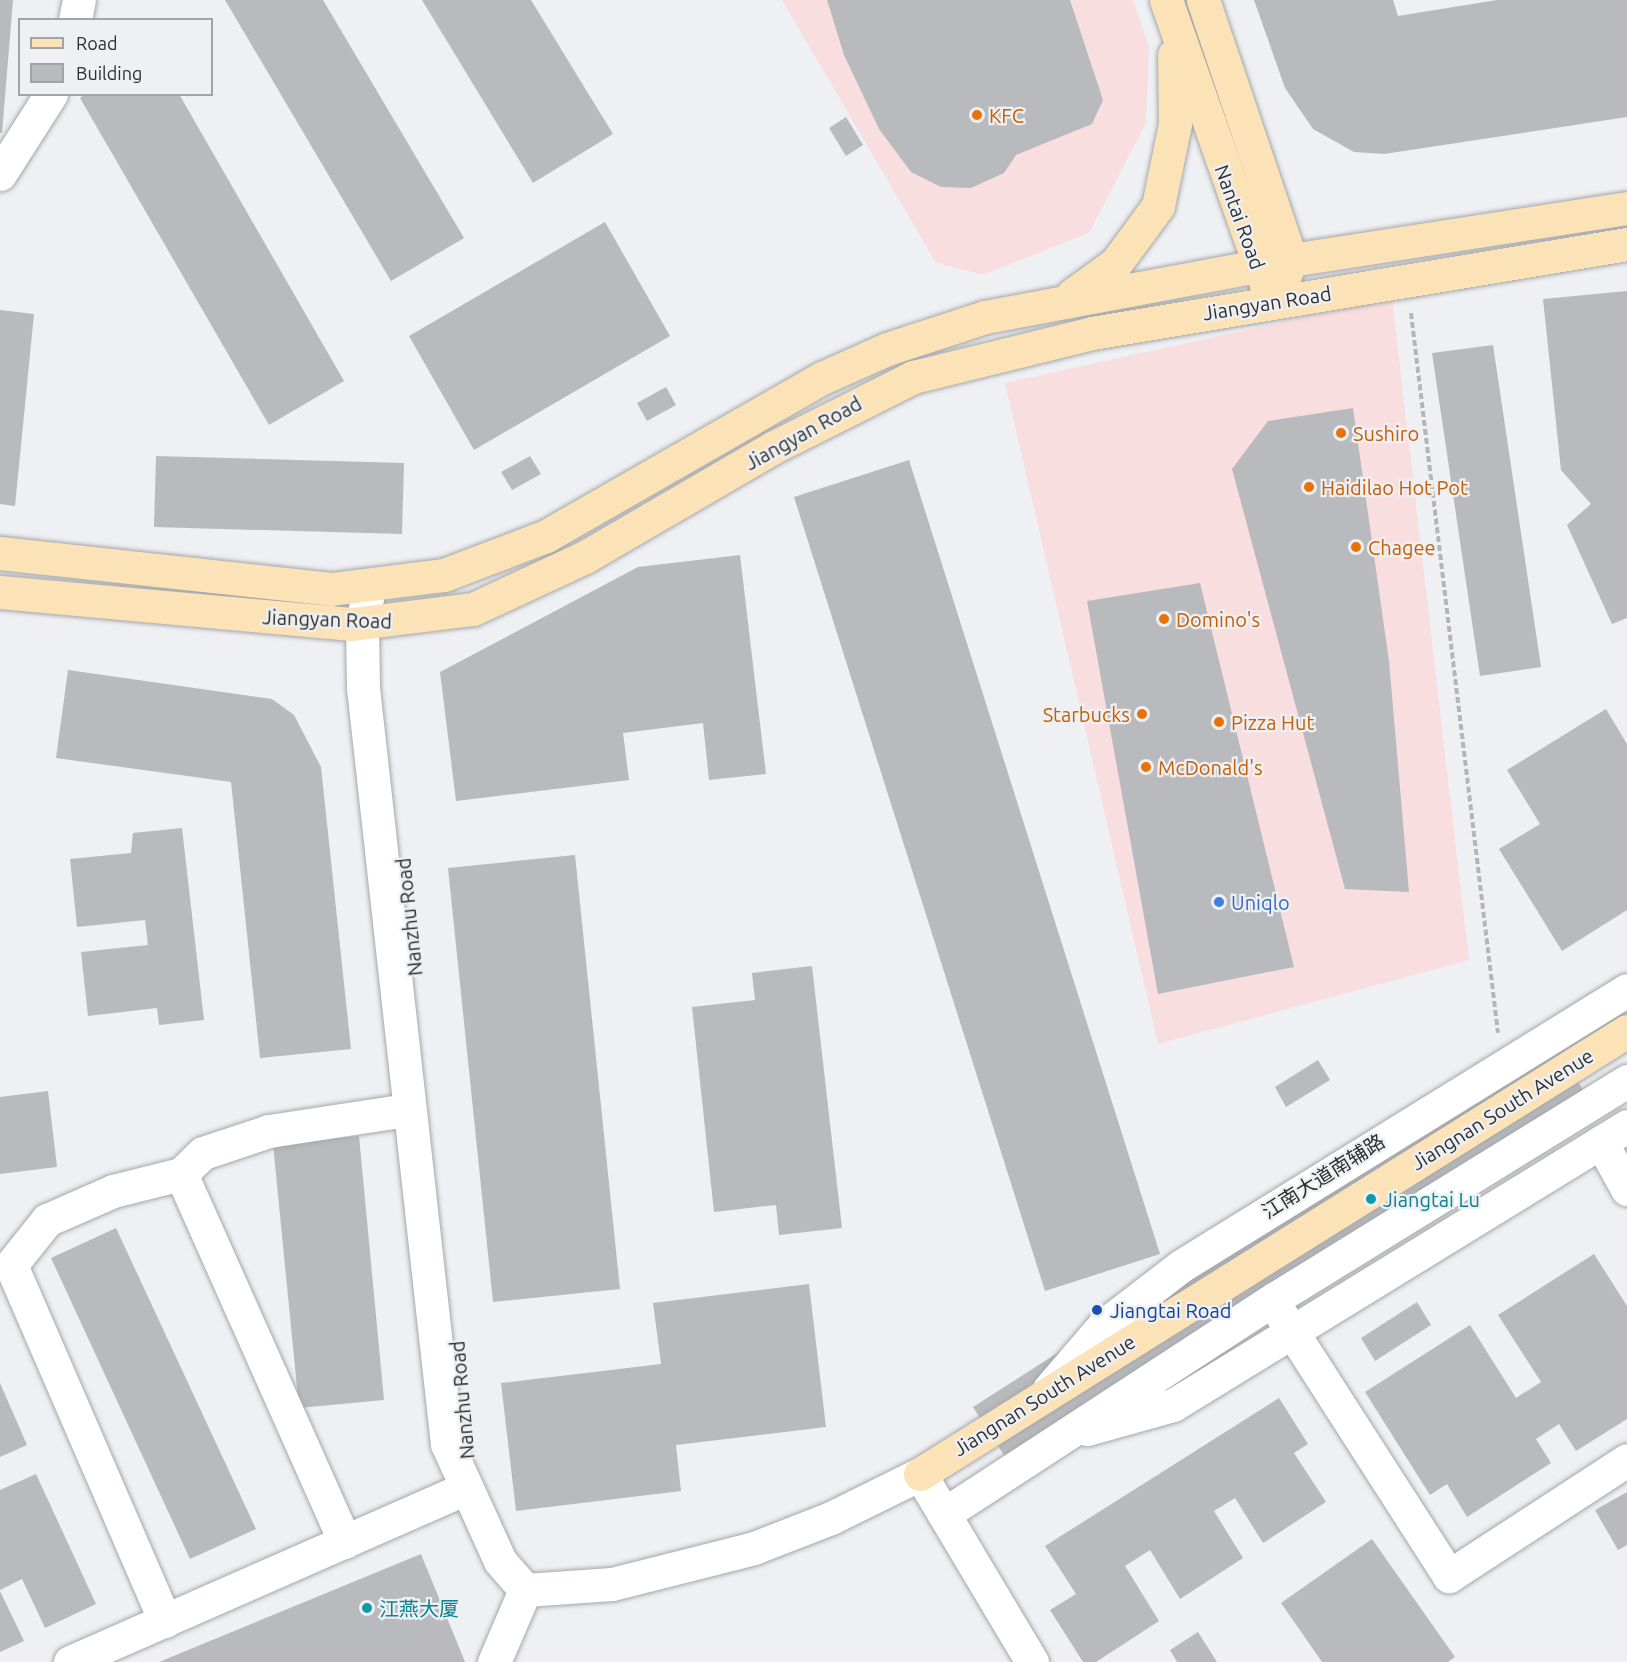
<!DOCTYPE html>
<html>
<head>
<meta charset="utf-8">
<style>
	body { margin:0 }
	#map { position:relative; width:1627px; height:1662px; overflow:hidden; background:#eef0f3; font-family:Ubuntu,"Noto Sans SC",sans-serif }
	div>[style] { position:absolute }
	[style*='--x'] { left:calc(var(--x)*1px); top:calc(var(--y)*1px); width:calc(var(--w)*1px); rotate:calc(var(--a)*1deg) }
	.commercial>* { inset:0; background:#f9dee0 }
	.building>* { inset:0; background:#b8babd }
	.path>* { height:4px; margin-top:-2px; transform-origin:0; background:repeating-linear-gradient(90deg,#b3b5b7 0 6px,transparent 0 9px) }
	.roads { filter:drop-shadow(0 0 2px #a5a7aa) drop-shadow(0 0 2px #a5a7aa) }
	.minor>* { height:33px; margin:-16.5px; padding:0 16.5px; transform-origin:16.5px; border-radius:16.5px; background:#fff }
	.major>* { height:33px; margin:-16.5px; padding:0 16.5px; transform-origin:16.5px; border-radius:16.5px; background:#fbe2b7 }
	.dots>* { width:16px; height:16px; translate:-50% -50%; box-sizing:border-box; border:3px solid #eef0f3; border-radius:50% }
	span { translate:-50% -50%; white-space:nowrap; text-align:center; line-height:1.15; -webkit-text-stroke:4.5px #eef0f3; paint-order:stroke }
	.food-label { font-size:20px; color:#c56008 }
	.left { translate:0 -50%; text-align:left }
	.right { translate:-100% -50%; text-align:right }
	.street-label { font-size:20px; color:#2e2f30 }
	.shop-label { font-size:20px; color:#366cbe }
	.culture-label { font-size:20px; color:#0d838f }
	.transit-label { font-size:20px; color:#164399 }
	.legend { position:absolute; left:18px; top:18px; width:195px; height:78px; box-sizing:border-box; background:#eef0f3; border:2px solid #a1a3a5; margin:0; padding:8px 10px; list-style:none; font-size:18px; color:#2e2f30 }
	.legend li { display:flex; align-items:center; gap:12px; height:30px }
	.legend b { width:30px; border:2px solid #a1a3a5 }
</style>
</head>
<body>
<div id="map">
	<div class="commercial">
		<div style="clip-path:polygon(782px 0,1133px 0,1149px 47px,1146px 123px,1089px 233px,983px 275px,936px 263px)"></div>
		<div style="clip-path:polygon(1392px 298px,1469px 960px,1158px 1044px,1005px 383px)"></div>
	</div>
	<div class="building">
		<div style="clip-path:polygon(0 0,13px 0,2px 133px,0 133px)"></div>
		<div style="clip-path:polygon(225px 0,323px 0,464px 238px,391px 281px)"></div>
		<div style="clip-path:polygon(422px 0,531px 0,613px 134px,533px 183px)"></div>
		<div style="clip-path:polygon(827px 0,1070px 0,1103px 100px,1092px 124px,1016px 155px,1004px 173px,971px 188px,941px 187px,911px 172px,879px 129px,844px 55px)"></div>
		<div style="clip-path:polygon(1254px 0,1393px 0,1398px 16px,1497px 0,1627px 0,1627px 117px,1384px 154px,1354px 152px,1313px 129px,1285px 88px)"></div>
		<div style="clip-path:polygon(86px 94px,179px 94px,344px 381px,269px 425px,80px 98px)"></div>
		<div style="clip-path:polygon(846px 117px,863px 145px,846px 156px,829px 128px)"></div>
		<div style="clip-path:polygon(605px 222px,670px 336px,474px 450px,409px 336px)"></div>
		<div style="clip-path:polygon(1627px 291px,1627px 618px,1612px 624px,1567px 525px,1591px 504px,1561px 470px,1543px 299px)"></div>
		<div style="clip-path:polygon(0 310px,34px 314px,15px 506px,0 504px)"></div>
		<div style="clip-path:polygon(1493px 345px,1541px 667px,1480px 676px,1432px 353px)"></div>
		<div style="clip-path:polygon(666px 387px,676px 405px,647px 421px,637px 403px)"></div>
		<div style="clip-path:polygon(1353px 408px,1389px 661px,1409px 892px,1345px 889px,1232px 469px,1268px 421px)"></div>
		<div style="clip-path:polygon(156px 456px,404px 463px,402px 534px,154px 527px)"></div>
		<div style="clip-path:polygon(530px 456px,541px 474px,512px 490px,501px 472px)"></div>
		<div style="clip-path:polygon(909px 460px,1160px 1254px,1045px 1291px,794px 497px)"></div>
		<div style="clip-path:polygon(740px 555px,766px 774px,709px 780px,703px 723px,623px 733px,629px 780px,456px 801px,440px 672px,638px 567px)"></div>
		<div style="clip-path:polygon(1200px 583px,1294px 967px,1158px 994px,1087px 601px)"></div>
		<div style="clip-path:polygon(68px 670px,272px 699px,294px 715px,321px 767px,351px 1049px,260px 1058px,231px 782px,56px 758px)"></div>
		<div style="clip-path:polygon(1606px 709px,1627px 744px,1627px 910px,1562px 951px,1499px 849px,1540px 824px,1507px 770px)"></div>
		<div style="clip-path:polygon(182px 828px,204px 1020px,159px 1025px,157px 1008px,88px 1016px,81px 952px,148px 945px,145px 920px,77px 927px,70px 859px,131px 853px,133px 833px)"></div>
		<div style="clip-path:polygon(575px 855px,620px 1289px,493px 1302px,448px 868px)"></div>
		<div style="clip-path:polygon(812px 966px,842px 1228px,779px 1235px,776px 1205px,714px 1212px,692px 1007px,755px 1000px,752px 973px)"></div>
		<div style="clip-path:polygon(1550px 1037px,1592px 1104px,1016px 1474px,973px 1407px)"></div>
		<div style="clip-path:polygon(1318px 1060px,1330px 1080px,1286px 1107px,1275px 1087px)"></div>
		<div style="clip-path:polygon(48px 1091px,57px 1167px,0 1174px,0 1097px)"></div>
		<div style="clip-path:polygon(359px 1136px,384px 1400px,299px 1408px,273px 1144px)"></div>
		<div style="clip-path:polygon(116px 1228px,256px 1529px,190px 1559px,51px 1258px)"></div>
		<div style="clip-path:polygon(1594px 1254px,1627px 1306px,1627px 1419px,1576px 1451px,1559px 1424px,1536px 1439px,1551px 1463px,1467px 1517px,1447px 1484px,1430px 1495px,1365px 1392px,1470px 1325px,1516px 1398px,1541px 1382px,1498px 1315px)"></div>
		<div style="clip-path:polygon(809px 1284px,826px 1427px,676px 1445px,681px 1491px,516px 1511px,501px 1383px,661px 1364px,653px 1303px)"></div>
		<div style="clip-path:polygon(1417px 1302px,1431px 1325px,1375px 1361px,1361px 1338px)"></div>
		<div style="clip-path:polygon(0 1383px,27px 1445px,0 1457px)"></div>
		<div style="clip-path:polygon(1279px 1398px,1308px 1444px,1294px 1453px,1326px 1502px,1263px 1543px,1235px 1498px,1214px 1511px,1243px 1558px,1180px 1599px,1150px 1550px,1125px 1566px,1159px 1621px,1096px 1662px,1083px 1662px,1050px 1610px,1076px 1594px,1045px 1546px)"></div>
		<div style="clip-path:polygon(36px 1474px,96px 1604px,45px 1628px,22px 1579px,0 1590px,0 1490px)"></div>
		<div style="clip-path:polygon(1627px 1492px,1627px 1545px,1618px 1550px,1595px 1510px)"></div>
		<div style="clip-path:polygon(1372px 1539px,1455px 1657px,1448px 1662px,1322px 1662px,1281px 1603px)"></div>
		<div style="clip-path:polygon(421px 1554px,465px 1662px,159px 1662px)"></div>
		<div style="clip-path:polygon(0 1591px,24px 1641px,0 1652px)"></div>
		<div style="clip-path:polygon(1198px 1632px,1217px 1662px,1177px 1662px,1170px 1650px)"></div>
	</div>
	<div class="path">
		<div style="--x:1411;--y:313;--w:725;--a:83.11"></div>
	</div>
	<div class="roads">
		<div class="minor">
			<div style="--x:75;--y:20;--w:20;--a:-79"></div>
			<div style="--x:0;--y:174;--w:95;--a:-57.5"></div>
			<div style="--x:369;--y:588;--w:37;--a:101"></div>
			<div style="--x:362;--y:624;--w:64;--a:89.1"></div>
			<div style="--x:363;--y:688;--w:761;--a:83.66"></div>
			<div style="--x:447;--y:1444;--w:128;--a:65.6"></div>
			<div style="--x:500;--y:1561;--w:38;--a:49"></div>
			<div style="--x:525;--y:1590;--w:87;--a:-3.9"></div>
			<div style="--x:612;--y:1584;--w:146;--a:-14.2"></div>
			<div style="--x:754;--y:1548;--w:83;--a:-21.3"></div>
			<div style="--x:831;--y:1518;--w:99;--a:-26.3"></div>
			<div style="--x:920;--y:1474;--w:219;--a:59.2"></div>
			<div style="--x:1601;--y:1142;--w:54;--a:61"></div>
			<div style="--x:1282;--y:1316;--w:309;--a:57.3"></div>
			<div style="--x:1449;--y:1576;--w:212;--a:-33.1"></div>
			<div style="--x:1049;--y:1389;--w:83;--a:-49.4"></div>
			<div style="--x:1103;--y:1326;--w:98;--a:-37.6"></div>
			<div style="--x:1181;--y:1266;--w:524;--a:-31.75"></div>
			<div style="--x:1087;--y:1429;--w:89;--a:-15.6"></div>
			<div style="--x:1173;--y:1405;--w:533;--a:-31.57"></div>
			<div style="--x:944;--y:1514;--w:394;--a:-33.1"></div>
			<div style="--x:1274;--y:1299;--w:415;--a:-31.7"></div>
			<div style="--x:345;--y:1542;--w:403;--a:-114"></div>
			<div style="--x:181;--y:1174;--w:30;--a:-44"></div>
			<div style="--x:203;--y:1153;--w:70;--a:-18.4"></div>
			<div style="--x:269;--y:1131;--w:139;--a:-8.7"></div>
			<div style="--x:165;--y:1621;--w:388;--a:-113.4"></div>
			<div style="--x:11;--y:1265;--w:58;--a:-51.3"></div>
			<div style="--x:47;--y:1220;--w:72;--a:-23.7"></div>
			<div style="--x:113;--y:1191;--w:70;--a:-14"></div>
			<div style="--x:70;--y:1662;--w:433;--a:-23.7"></div>
			<div style="--x:494;--y:1662;--w:78;--a:-66.7"></div>
		</div>
		<div class="major">
			<div style="--x:1166;--y:0;--w:301;--a:70.6"></div>
			<div style="--x:1203;--y:0;--w:274;--a:71.3"></div>
			<div style="--x:1291;--y:260;--w:22;--a:112"></div>
			<div style="--x:1072;--y:295;--w:54;--a:-36"></div>
			<div style="--x:1116;--y:263;--w:71;--a:-53.6"></div>
			<div style="--x:1158;--y:206;--w:84;--a:-78.3"></div>
			<div style="--x:1175;--y:124;--w:69;--a:-90.8"></div>
			<div style="--x:0;--y:553;--w:333;--a:6.2"></div>
			<div style="--x:331;--y:589;--w:114;--a:-7.1"></div>
			<div style="--x:444;--y:575;--w:109;--a:-20.9"></div>
			<div style="--x:546;--y:536;--w:318;--a:-29.8"></div>
			<div style="--x:822;--y:378;--w:71;--a:-24"></div>
			<div style="--x:887;--y:349;--w:103;--a:-18.1"></div>
			<div style="--x:985;--y:317;--w:311;--a:-10.6"></div>
			<div style="--x:1291;--y:260;--w:340;--a:-8.8"></div>
			<div style="--x:0;--y:592;--w:353;--a:5.2"></div>
			<div style="--x:352;--y:624;--w:122;--a:-7.1"></div>
			<div style="--x:473;--y:609;--w:123;--a:-24.9"></div>
			<div style="--x:585;--y:557;--w:219;--a:-30.2"></div>
			<div style="--x:774;--y:447;--w:156;--a:-26.7"></div>
			<div style="--x:913;--y:377;--w:184;--a:-13.8"></div>
			<div style="--x:1092;--y:333;--w:542;--a:-9.44"></div>
			<div style="--x:920;--y:1474;--w:834;--a:-32.07"></div>
		</div>
	</div>
	<div class="dots">
		<div style="left:977px;top:115px;background:#e8710a"></div>
		<div style="left:1341px;top:433px;background:#e8710a"></div>
		<div style="left:1309px;top:487px;background:#e8710a"></div>
		<div style="left:1356px;top:547px;background:#e8710a"></div>
		<div style="left:1164px;top:619px;background:#e8710a"></div>
		<div style="left:1142px;top:714px;background:#e8710a"></div>
		<div style="left:1219px;top:722px;background:#e8710a"></div>
		<div style="left:1146px;top:767px;background:#e8710a"></div>
		<div style="left:1219px;top:902px;background:#3f7fe0"></div>
		<div style="left:1371px;top:1199px;background:#0f9aa8"></div>
		<div style="left:1097px;top:1310px;background:#1a4fb4"></div>
		<div style="left:367px;top:1608px;background:#0f9aa8"></div>
	</div>
	<div class="food-label">
		<span class="left" style="left:989px;top:115px">KFC</span>
		<span class="left" style="left:1353px;top:433px">Sushiro</span>
		<span class="left" style="left:1321px;top:487px">Haidilao Hot Pot</span>
		<span class="left" style="left:1368px;top:547px">Chagee</span>
		<span class="left" style="left:1176px;top:619px">Domino's</span>
		<span class="right" style="left:1130px;top:714px">Starbucks</span>
		<span class="left" style="left:1231px;top:722px">Pizza Hut</span>
		<span class="left" style="left:1158px;top:767px">McDonald's</span>
	</div>
	<div class="street-label">
		<span style="left:1240px;top:217px;rotate:70deg">Nantai Road</span>
		<span style="left:1267px;top:303px;rotate:-9deg">Jiangyan Road</span>
		<span style="left:803px;top:433px;rotate:-29deg">Jiangyan Road</span>
		<span style="left:327px;top:619px;rotate:2deg">Jiangyan Road</span>
		<span style="left:409px;top:917px;rotate:-96deg">Nanzhu Road</span>
		<span style="left:1502px;top:1109px;rotate:-32deg">Jiangnan South Avenue</span>
		<span style="left:1323px;top:1176px;rotate:-32deg">江南大道南辅路</span>
		<span style="left:1044px;top:1395px;rotate:-32deg">Jiangnan South Avenue</span>
		<span style="left:462px;top:1400px;rotate:-95deg">Nanzhu Road</span>
	</div>
	<div class="shop-label">
		<span class="left" style="left:1231px;top:902px">Uniqlo</span>
	</div>
	<div class="culture-label">
		<span class="left" style="left:1383px;top:1199px">Jiangtai Lu</span>
		<span class="left" style="left:379px;top:1608px">江燕大厦</span>
	</div>
	<div class="transit-label">
		<span class="left" style="left:1110px;top:1310px">Jiangtai Road</span>
	</div>
	<ul class="legend">
	<li><b style="height:8px;background:#fbe2b7"></b>Road</li>
	<li><b style="height:16px;background:#b8babd"></b>Building</li>
	</ul>
</div>
</body>
</html>
